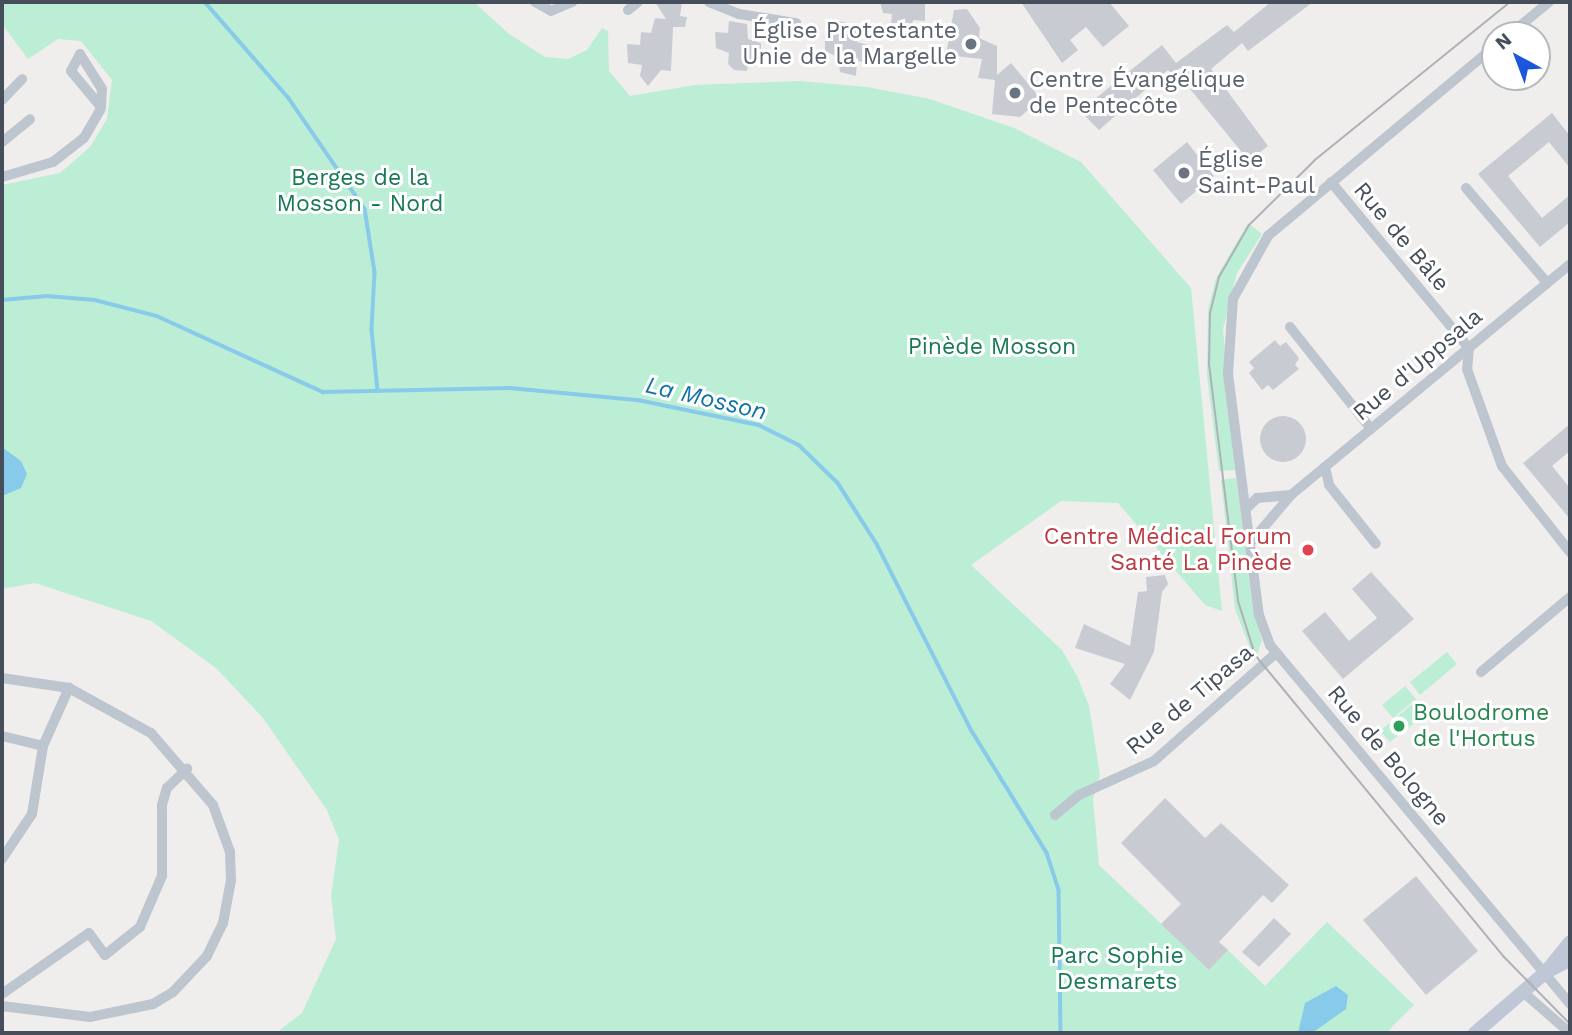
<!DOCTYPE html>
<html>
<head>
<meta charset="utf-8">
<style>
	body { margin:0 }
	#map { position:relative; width:1572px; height:1035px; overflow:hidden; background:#f0eded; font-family:"Work Sans",sans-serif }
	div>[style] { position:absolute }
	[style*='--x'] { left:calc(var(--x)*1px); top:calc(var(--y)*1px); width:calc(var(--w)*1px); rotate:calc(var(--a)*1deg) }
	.green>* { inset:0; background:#bbeed5 }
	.water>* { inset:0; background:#88caea }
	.stream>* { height:3.5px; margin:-1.75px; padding:0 1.75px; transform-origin:1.75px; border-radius:1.75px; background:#88caea }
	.building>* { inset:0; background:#c9cbd3 }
	.round { border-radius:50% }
	.street>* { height:10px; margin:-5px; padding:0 5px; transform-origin:5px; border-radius:5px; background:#bdc5cf }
	.secondary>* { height:14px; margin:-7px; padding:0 7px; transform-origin:7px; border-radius:7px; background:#bfc7d6 }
	.tram>* { height:2px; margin:-1px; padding:0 1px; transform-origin:1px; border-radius:1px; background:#afb1b7 }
	.dots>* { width:19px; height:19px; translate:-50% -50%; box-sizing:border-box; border:4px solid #fff; border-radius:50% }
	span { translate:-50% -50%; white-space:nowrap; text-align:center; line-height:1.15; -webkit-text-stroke:6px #fff; paint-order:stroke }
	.worship-label { font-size:23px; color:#5b616d }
	.right { translate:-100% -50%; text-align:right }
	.left { translate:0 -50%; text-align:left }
	.park-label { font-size:23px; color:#177a55 }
	.street-label { font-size:23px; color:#454e5a }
	.health-label { font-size:23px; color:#be3a42 }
	.leisure-label { font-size:23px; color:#27864d }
	.water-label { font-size:24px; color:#0e72a5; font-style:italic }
	.frame { position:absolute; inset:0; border:4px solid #454e5a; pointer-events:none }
	.north { position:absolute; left:1481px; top:21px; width:70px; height:70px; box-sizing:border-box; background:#fff; border:2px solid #b5b8bd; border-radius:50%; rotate:319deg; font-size:19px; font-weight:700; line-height:28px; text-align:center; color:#454e5a }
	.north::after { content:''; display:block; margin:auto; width:24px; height:32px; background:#1b57dc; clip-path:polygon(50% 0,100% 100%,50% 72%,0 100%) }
</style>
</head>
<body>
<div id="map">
	<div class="green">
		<div style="clip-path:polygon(2px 2px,474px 2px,509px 34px,545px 57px,568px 59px,587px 50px,602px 28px,608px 31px,609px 71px,630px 96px,695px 85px,800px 81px,867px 87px,930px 99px,1014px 128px,1081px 162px,1191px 288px,1222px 611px,1205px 605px,1118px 503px,1061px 501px,971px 565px,1062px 650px,1078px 678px,1089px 706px,1100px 775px,1093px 799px,1099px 865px,1209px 969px,1228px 950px,1265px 986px,1327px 922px,1414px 1005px,1386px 1033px,276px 1033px,302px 1013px,336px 939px,331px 896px,339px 840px,327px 810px,263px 718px,216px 668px,151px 621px,35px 583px,2px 589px,2px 185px,60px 173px,90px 147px,107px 119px,112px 80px,81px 41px,58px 39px,28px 59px,2px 24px)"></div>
		<div style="clip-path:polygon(1248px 223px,1262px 234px,1237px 273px,1223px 329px,1235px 470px,1219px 471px,1207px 375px,1208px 310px,1216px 278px)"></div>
		<div style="clip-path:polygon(1236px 478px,1253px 610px,1262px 640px,1255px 661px,1235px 609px,1221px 480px)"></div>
		<div style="clip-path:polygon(1447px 652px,1457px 664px,1420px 695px,1410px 682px)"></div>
		<div style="clip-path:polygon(1405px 686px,1416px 699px,1393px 718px,1382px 705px)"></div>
		<div style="clip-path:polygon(1416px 701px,1426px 714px,1390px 742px,1380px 731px)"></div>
	</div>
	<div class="water">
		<div style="clip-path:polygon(2px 447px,21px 461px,27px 474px,21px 488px,2px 496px)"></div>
		<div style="clip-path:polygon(1336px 986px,1348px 995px,1346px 1009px,1315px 1031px,1298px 1033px,1305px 1003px)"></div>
	</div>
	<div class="stream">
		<div style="--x:205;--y:2;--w:126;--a:48.9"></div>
		<div style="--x:288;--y:97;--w:136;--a:55.5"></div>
		<div style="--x:365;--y:209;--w:64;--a:81"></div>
		<div style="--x:375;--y:272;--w:58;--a:93"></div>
		<div style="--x:372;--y:330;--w:61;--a:84.4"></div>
		<div style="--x:2;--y:300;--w:45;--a:-5.1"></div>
		<div style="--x:47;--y:296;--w:48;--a:4.8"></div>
		<div style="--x:95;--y:300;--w:64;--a:14.5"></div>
		<div style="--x:157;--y:316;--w:183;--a:24.6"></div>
		<div style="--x:323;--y:392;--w:187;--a:-1.2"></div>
		<div style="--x:510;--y:388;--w:129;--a:5.4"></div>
		<div style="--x:638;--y:400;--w:124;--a:11.7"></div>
		<div style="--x:759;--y:425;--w:45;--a:26.6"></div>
		<div style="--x:799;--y:445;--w:54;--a:44.3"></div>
		<div style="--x:838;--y:483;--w:72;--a:57.4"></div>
		<div style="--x:877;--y:544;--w:210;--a:63.1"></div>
		<div style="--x:972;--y:731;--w:143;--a:58.4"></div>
		<div style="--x:1047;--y:853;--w:39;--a:72"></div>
		<div style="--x:1059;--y:890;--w:143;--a:89.2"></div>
	</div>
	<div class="building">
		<div style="clip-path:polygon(655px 2px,682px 2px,680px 16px,687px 17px,685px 27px,673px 27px,671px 71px,661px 70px,648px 86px,640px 76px,642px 65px,628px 63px,627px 44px,640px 45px,641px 32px,651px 33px,655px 18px,666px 19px)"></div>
		<div style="clip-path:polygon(880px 2px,925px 2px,925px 21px,913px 20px,911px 33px,897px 32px,891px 25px,892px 14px,883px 13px)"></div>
		<div style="clip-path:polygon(1021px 2px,1109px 2px,1129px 26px,1103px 47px,1086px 27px,1070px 40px,1078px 50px,1062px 63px)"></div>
		<div style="clip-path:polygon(1271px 2px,1313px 2px,1248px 51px,1242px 43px,1211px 69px,1268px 146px,1249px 161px,1190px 89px,1195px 86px,1180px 68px,1172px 74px,1168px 70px,1099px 130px,1080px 111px,1162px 45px,1176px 63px,1227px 25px,1234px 32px)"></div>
		<div style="clip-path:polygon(967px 9px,980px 28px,979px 38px,997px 46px,997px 75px,1011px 63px,1041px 99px,1020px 117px,992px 114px,995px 80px,978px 78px,982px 59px,946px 55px,954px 10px)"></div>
		<div style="clip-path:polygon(729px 21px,747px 24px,748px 39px,761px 43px,761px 60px,749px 59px,747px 71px,734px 70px,728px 64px,729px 53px,716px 48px,715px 32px,728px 33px)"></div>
		<div style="clip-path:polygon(839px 21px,855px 25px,857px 42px,871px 46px,871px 63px,857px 61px,856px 76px,840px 72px,838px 57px,825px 51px,825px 33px,837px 34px)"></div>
		<div style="clip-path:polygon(1552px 113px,1570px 136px,1570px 168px,1549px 142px,1508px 176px,1542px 218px,1570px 195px,1570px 222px,1540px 247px,1478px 174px)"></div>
		<div style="clip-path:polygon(1187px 142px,1214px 176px,1181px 204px,1153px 170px)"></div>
		<div style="clip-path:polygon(1275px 340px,1280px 346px,1286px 342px,1299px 358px,1295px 365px,1299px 369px,1273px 390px,1268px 385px,1262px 390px,1249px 373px,1254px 368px,1249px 362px)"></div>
		<div class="round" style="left:1260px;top:416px;width:46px;height:46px"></div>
		<div style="clip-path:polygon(1570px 424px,1570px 451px,1552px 466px,1570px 488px,1570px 519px,1523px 463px)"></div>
		<div style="clip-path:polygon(1371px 572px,1414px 619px,1343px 679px,1302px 631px,1325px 612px,1349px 641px,1377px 618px,1352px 589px)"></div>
		<div style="clip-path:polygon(1165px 575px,1168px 584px,1162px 592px,1154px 652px,1130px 700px,1110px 684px,1125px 664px,1075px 648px,1084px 624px,1130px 646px,1138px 592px,1147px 591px,1146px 577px)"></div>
		<div style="clip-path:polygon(1165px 798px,1205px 838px,1221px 823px,1289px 885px,1272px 903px,1263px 895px,1219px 942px,1228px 950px,1209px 970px,1161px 924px,1181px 904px,1121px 843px)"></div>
		<div style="clip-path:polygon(1416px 876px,1478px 951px,1426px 995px,1363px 920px)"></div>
		<div style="clip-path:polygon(1274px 918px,1291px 934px,1259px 967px,1242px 952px)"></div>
	</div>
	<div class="street">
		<div style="--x:535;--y:2;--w:18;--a:29"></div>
		<div style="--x:551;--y:11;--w:23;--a:-23"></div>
		<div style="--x:709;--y:2;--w:32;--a:22"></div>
		<div style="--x:739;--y:14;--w:58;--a:9"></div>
		<div style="--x:628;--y:10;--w:13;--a:-39"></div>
		<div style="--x:1509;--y:35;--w:52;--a:-39.5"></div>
		<div style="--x:1495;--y:46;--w:296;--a:140.1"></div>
		<div style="--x:1268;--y:236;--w:72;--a:119.1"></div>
		<div style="--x:1233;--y:299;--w:75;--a:93.8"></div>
		<div style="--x:1228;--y:374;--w:243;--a:82.7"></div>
		<div style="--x:1259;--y:615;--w:32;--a:70"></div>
		<div style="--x:1270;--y:645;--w:468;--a:50.1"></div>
		<div style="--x:2;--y:100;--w:29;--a:-46"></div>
		<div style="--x:2;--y:142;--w:36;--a:-39"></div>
		<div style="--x:2;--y:177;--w:53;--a:-16.4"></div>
		<div style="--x:53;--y:162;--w:39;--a:-38"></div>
		<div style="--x:84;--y:138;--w:32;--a:-60"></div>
		<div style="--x:100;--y:110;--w:3;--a:-72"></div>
		<div style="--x:101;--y:107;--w:18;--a:-87"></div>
		<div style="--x:102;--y:89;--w:41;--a:-122.2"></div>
		<div style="--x:80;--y:54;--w:19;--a:118"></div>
		<div style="--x:71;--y:71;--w:47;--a:50.2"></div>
		<div style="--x:1331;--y:182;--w:216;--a:50.3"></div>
		<div style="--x:1469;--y:348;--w:21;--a:95"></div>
		<div style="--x:1467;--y:369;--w:103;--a:70.2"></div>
		<div style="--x:1502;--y:466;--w:110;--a:51.7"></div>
		<div style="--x:1466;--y:188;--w:125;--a:49.5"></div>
		<div style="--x:1290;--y:327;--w:130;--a:51.5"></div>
		<div style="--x:1325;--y:467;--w:18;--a:77"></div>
		<div style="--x:1329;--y:485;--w:75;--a:51.5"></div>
		<div style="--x:1247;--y:508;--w:14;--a:-45"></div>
		<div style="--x:1257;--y:498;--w:34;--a:-5"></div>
		<div style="--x:1251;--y:542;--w:62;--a:-49.6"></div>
		<div style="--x:1291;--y:495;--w:362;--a:-39.6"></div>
		<div style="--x:1481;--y:672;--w:116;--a:-40.1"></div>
		<div style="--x:2;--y:678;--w:68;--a:8.5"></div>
		<div style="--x:69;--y:688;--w:94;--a:28.8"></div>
		<div style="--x:151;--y:733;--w:95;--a:49.3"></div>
		<div style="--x:213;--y:805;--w:50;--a:70.1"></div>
		<div style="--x:230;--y:852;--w:28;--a:88"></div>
		<div style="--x:231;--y:880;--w:44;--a:100.5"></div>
		<div style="--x:223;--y:923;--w:37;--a:116"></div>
		<div style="--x:207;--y:956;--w:50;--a:133.4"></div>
		<div style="--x:173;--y:992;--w:23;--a:149"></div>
		<div style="--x:153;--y:1004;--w:64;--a:168.3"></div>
		<div style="--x:90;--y:1017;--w:89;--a:-172.9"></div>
		<div style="--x:2;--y:736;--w:42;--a:13.7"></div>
		<div style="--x:1055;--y:815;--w:31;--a:-40"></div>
		<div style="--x:1079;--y:795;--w:82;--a:-24.4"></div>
		<div style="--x:1154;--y:761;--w:163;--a:-41.5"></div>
		<div style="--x:2;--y:859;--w:54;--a:-56.3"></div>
		<div style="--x:32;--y:814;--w:69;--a:-80.8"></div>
		<div style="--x:43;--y:746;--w:64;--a:-65.9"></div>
		<div style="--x:1523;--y:992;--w:62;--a:41.1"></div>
		<div style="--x:2;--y:994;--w:106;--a:-35"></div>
		<div style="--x:89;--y:933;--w:27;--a:54"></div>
		<div style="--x:105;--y:955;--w:45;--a:-38.7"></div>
		<div style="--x:140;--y:927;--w:56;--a:-66.7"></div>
		<div style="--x:162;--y:876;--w:71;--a:-90"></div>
		<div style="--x:162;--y:805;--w:18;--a:-74"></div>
		<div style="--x:167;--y:788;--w:28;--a:-44"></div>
	</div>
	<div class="secondary">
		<div style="--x:1546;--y:972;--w:38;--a:-51"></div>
		<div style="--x:1475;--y:1033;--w:94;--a:-40.7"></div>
		<div style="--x:1546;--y:972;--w:27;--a:-27"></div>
	</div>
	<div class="tram">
		<div style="--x:1510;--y:2;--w:252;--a:141"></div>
		<div style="--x:1314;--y:161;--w:91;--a:135.4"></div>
		<div style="--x:1249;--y:225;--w:60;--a:120"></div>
		<div style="--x:1219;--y:277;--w:37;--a:104"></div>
		<div style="--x:1210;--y:313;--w:51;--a:91.1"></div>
		<div style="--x:1209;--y:364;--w:239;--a:83"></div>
		<div style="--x:1238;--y:601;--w:57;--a:72.5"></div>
		<div style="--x:1255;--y:655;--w:390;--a:50.5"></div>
		<div style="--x:1503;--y:956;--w:95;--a:45.4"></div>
	</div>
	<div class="dots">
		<div style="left:971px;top:44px;background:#6b7280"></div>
		<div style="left:1015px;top:93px;background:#6b7280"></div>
		<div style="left:1184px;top:173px;background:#6b7280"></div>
		<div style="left:1308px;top:550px;background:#e0444e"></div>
		<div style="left:1399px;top:726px;background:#2e9e5b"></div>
	</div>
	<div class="worship-label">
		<span class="right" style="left:957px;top:44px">Église Protestante<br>Unie de la Margelle</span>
		<span class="left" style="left:1029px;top:93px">Centre Évangélique<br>de Pentecôte</span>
		<span class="left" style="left:1198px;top:173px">Église<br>Saint-Paul</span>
	</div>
	<div class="park-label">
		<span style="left:360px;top:191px">Berges de la<br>Mosson - Nord</span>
		<span style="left:992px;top:347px">Pinède Mosson</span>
		<span style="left:1117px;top:969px">Parc Sophie<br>Desmarets</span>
	</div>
	<div class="street-label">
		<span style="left:1401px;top:237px;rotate:50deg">Rue de Bâle</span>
		<span style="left:1418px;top:365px;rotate:-40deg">Rue d'Uppsala</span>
		<span style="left:1190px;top:700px;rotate:-40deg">Rue de Tipasa</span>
		<span style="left:1388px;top:756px;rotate:50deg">Rue de Bologne</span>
	</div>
	<div class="health-label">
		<span class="right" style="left:1292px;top:550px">Centre Médical Forum<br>Santé La Pinède</span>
	</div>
	<div class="leisure-label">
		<span class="left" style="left:1413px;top:726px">Boulodrome<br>de l'Hortus</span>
	</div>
	<div class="water-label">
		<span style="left:706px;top:399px;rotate:13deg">La Mosson</span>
	</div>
	<div class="frame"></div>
	<div class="north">N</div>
</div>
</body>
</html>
